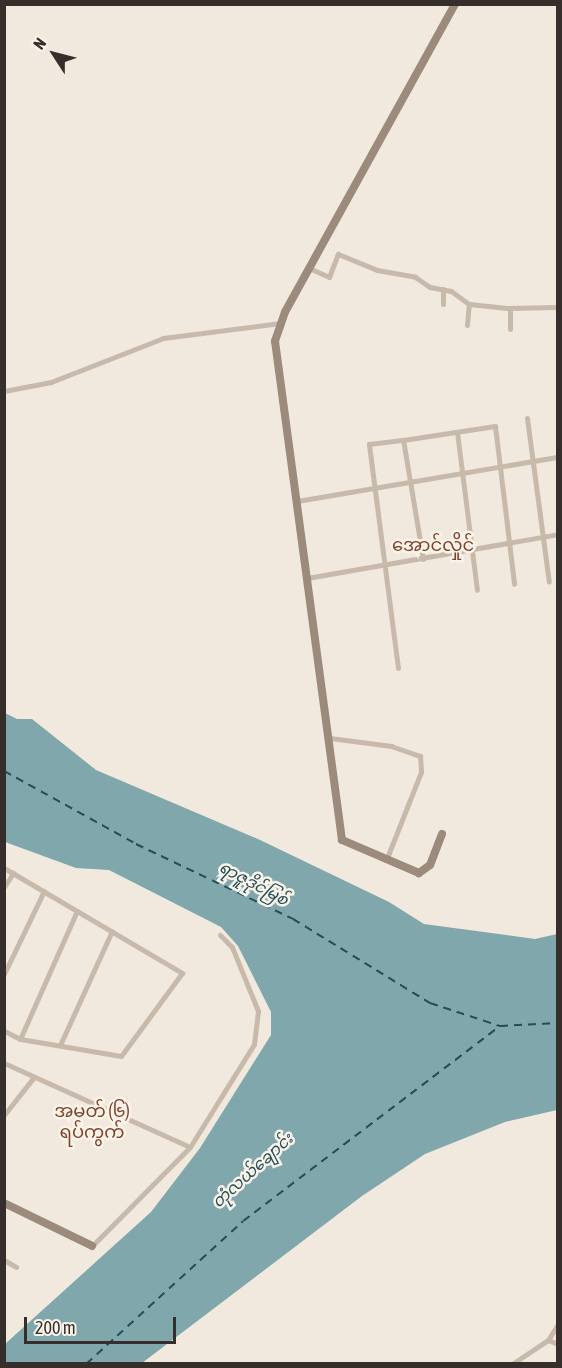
<!DOCTYPE html>
<html>
<head>
<meta charset="utf-8">
<style>
	body { margin:0 }
	#map { position:relative; width:562px; height:1368px; overflow:hidden; background:#f1e9de; font-family:"Asap Condensed","Noto Sans Myanmar",sans-serif }
	div>[style] { position:absolute }
	[style*='--x'] { left:calc(var(--x)*1px); top:calc(var(--y)*1px); width:calc(var(--w)*1px); rotate:calc(var(--a)*1deg) }
	.water>* { inset:0; background:#7fa7ac }
	.ferry>* { height:1.5px; margin-top:-0.75px; transform-origin:0; background:repeating-linear-gradient(90deg,#224e55 0 8px,transparent 0 14px) }
	.street>* { height:5px; margin:-2.5px; padding:0 2.5px; transform-origin:2.5px; border-radius:2.5px; background:#c8baab }
	.secondary>* { height:8px; margin:-4px; padding:0 4px; transform-origin:4px; border-radius:4px; background:#9c8a7c }
	span { translate:-50% -50%; white-space:nowrap; text-align:center; line-height:1.15; -webkit-text-stroke:5px #f9f3ea; paint-order:stroke }
	.water-label { font-size:16px; color:#224e55; font-style:italic }
	.quarter-label { font-size:18px; color:#7f4329 }
	.frame { position:absolute; inset:0; border:6px solid #362e2a; pointer-events:none }
	.north { position:absolute; left:24px; top:24px; width:60px; height:60px; -webkit-text-stroke:4px #f9f3ea; paint-order:stroke; rotate:306deg; font-size:16px; font-weight:700; line-height:24px; text-align:center; color:#362e2a }
	.north::after { content:''; display:block; margin:auto; width:21px; height:27px; background:#362e2a; clip-path:polygon(50% 0,100% 100%,50% 72%,0 100%) }
	.scale { position:absolute; left:24px; top:1317px; width:152px; height:27px; box-sizing:border-box; border:3px solid #362e2a; border-top:0; padding-left:8px; font-size:18px; line-height:21px; white-space:nowrap; color:#362e2a; -webkit-text-stroke:4px #f9f3ea; paint-order:stroke }
</style>
</head>
<body>
<div id="map">
	<div class="water">
		<div style="clip-path:polygon(5px 713px,17px 719px,32px 719px,96px 770px,258px 839px,389px 902px,424px 924px,535px 939px,557px 934px,557px 1110px,505px 1122px,425px 1154px,362px 1196px,142px 1363px,5px 1363px,5px 1344px,151px 1212px,200px 1148px,271px 1035px,271px 1012px,238px 946px,221px 927px,109px 870px,76px 868px,5px 842px)"></div>
	</div>
	<div class="ferry">
		<div style="--x:4;--y:771;--w:151;--a:28.9"></div>
		<div style="--x:136;--y:844;--w:174;--a:25.5"></div>
		<div style="--x:293;--y:919;--w:161;--a:31.5"></div>
		<div style="--x:430;--y:1003;--w:74;--a:18.2"></div>
		<div style="--x:500;--y:1026;--w:58;--a:-3"></div>
		<div style="--x:86;--y:1364;--w:212;--a:-42.3"></div>
		<div style="--x:243;--y:1221;--w:321;--a:-37.2"></div>
	</div>
	<div class="street">
		<div style="--x:309;--y:268;--w:22;--a:24"></div>
		<div style="--x:329;--y:277;--w:25;--a:-69"></div>
		<div style="--x:338;--y:254;--w:42;--a:22.3"></div>
		<div style="--x:377;--y:270;--w:39;--a:10"></div>
		<div style="--x:415;--y:277;--w:18;--a:34"></div>
		<div style="--x:430;--y:287;--w:21;--a:11"></div>
		<div style="--x:451;--y:291;--w:22;--a:36"></div>
		<div style="--x:469;--y:304;--w:38;--a:6"></div>
		<div style="--x:507;--y:308;--w:51;--a:-1.1"></div>
		<div style="--x:443;--y:304;--w:15;--a:-90"></div>
		<div style="--x:467;--y:325;--w:21;--a:-85"></div>
		<div style="--x:510;--y:329;--w:21;--a:-90"></div>
		<div style="--x:4;--y:391;--w:48;--a:-10.8"></div>
		<div style="--x:51;--y:382;--w:120;--a:-21.4"></div>
		<div style="--x:163;--y:338;--w:118;--a:-7.3"></div>
		<div style="--x:527;--y:418;--w:165;--a:82.4"></div>
		<div style="--x:457;--y:432;--w:159;--a:82.8"></div>
		<div style="--x:297;--y:501;--w:265;--a:-9.6"></div>
		<div style="--x:423;--y:559;--w:121;--a:-99.5"></div>
		<div style="--x:403;--y:440;--w:93;--a:-8.7"></div>
		<div style="--x:495;--y:426;--w:159;--a:83.1"></div>
		<div style="--x:307;--y:578;--w:255;--a:-9.9"></div>
		<div style="--x:398;--y:668;--w:226;--a:-97.4"></div>
		<div style="--x:369;--y:444;--w:34;--a:-7"></div>
		<div style="--x:330;--y:738;--w:62;--a:7.5"></div>
		<div style="--x:391;--y:746;--w:31;--a:19"></div>
		<div style="--x:420;--y:756;--w:16;--a:86"></div>
		<div style="--x:421;--y:772;--w:92;--a:111.6"></div>
		<div style="--x:4;--y:868;--w:207;--a:30.5"></div>
		<div style="--x:182;--y:973;--w:103;--a:126.3"></div>
		<div style="--x:121;--y:1056;--w:102;--a:-170.4"></div>
		<div style="--x:20;--y:1039;--w:18;--a:-153"></div>
		<div style="--x:4;--y:887;--w:17;--a:-57"></div>
		<div style="--x:4;--y:974;--w:92;--a:-64.3"></div>
		<div style="--x:20;--y:1039;--w:140;--a:-66"></div>
		<div style="--x:60;--y:1045;--w:125;--a:-65.5"></div>
		<div style="--x:4;--y:1063;--w:204;--a:24.3"></div>
		<div style="--x:4;--y:1115;--w:48;--a:-51.7"></div>
		<div style="--x:92;--y:1246;--w:139;--a:-45.3"></div>
		<div style="--x:190;--y:1147;--w:121;--a:-58.1"></div>
		<div style="--x:254;--y:1044;--w:33;--a:-83"></div>
		<div style="--x:258;--y:1011;--w:69;--a:-112.1"></div>
		<div style="--x:232;--y:947;--w:17;--a:-135"></div>
		<div style="--x:4;--y:1260;--w:14;--a:30"></div>
		<div style="--x:548;--y:1340;--w:11;--a:22"></div>
		<div style="--x:512;--y:1364;--w:43;--a:-33.7"></div>
		<div style="--x:548;--y:1340;--w:19;--a:-58"></div>
	</div>
	<div class="secondary">
		<div style="--x:442;--y:834;--w:33;--a:111"></div>
		<div style="--x:430;--y:865;--w:14;--a:144"></div>
		<div style="--x:419;--y:873;--w:84;--a:-156.8"></div>
		<div style="--x:342;--y:840;--w:503;--a:-97.65"></div>
		<div style="--x:275;--y:341;--w:31;--a:-71"></div>
		<div style="--x:285;--y:312;--w:352;--a:-61.1"></div>
		<div style="--x:4;--y:1203;--w:98;--a:26"></div>
	</div>
	<div class="water-label">
		<span style="left:254px;top:883px;rotate:28deg">ရာဇူဒိုင်မြစ်</span>
		<span style="left:252px;top:1170px;rotate:-42deg">တုံလယ်ချောင်း</span>
	</div>
	<div class="quarter-label">
		<span style="left:433px;top:545px">အောင်လှိုင်</span>
		<span style="left:92px;top:1122px">အမှတ် (၆)<br>ရပ်ကွက်</span>
	</div>
	<div class="frame"></div>
	<div class="north">N</div>
	<div class="scale">200 m</div>
</div>
</body>
</html>
